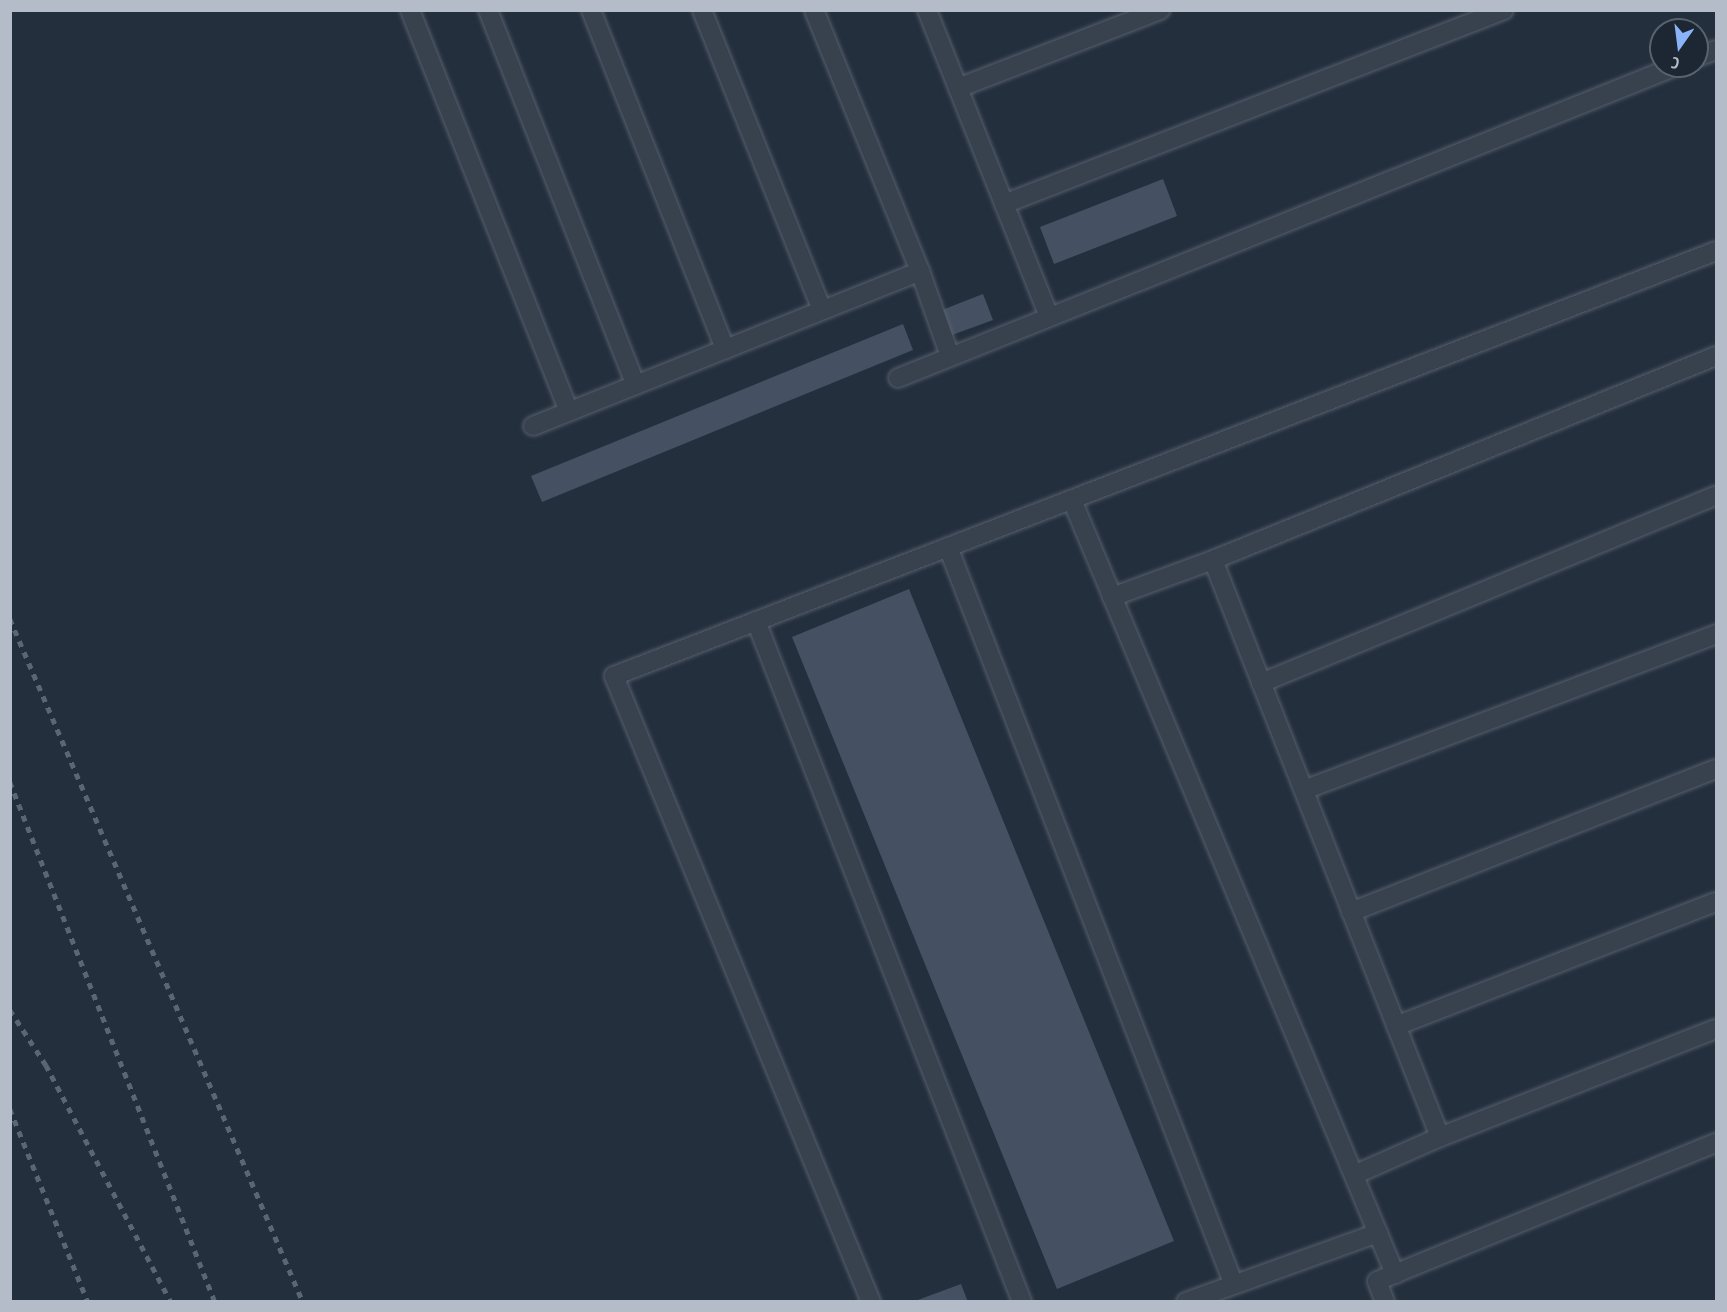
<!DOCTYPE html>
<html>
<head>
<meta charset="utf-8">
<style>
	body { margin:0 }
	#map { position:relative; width:1727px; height:1312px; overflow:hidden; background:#242f3e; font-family:"PT Sans Narrow",sans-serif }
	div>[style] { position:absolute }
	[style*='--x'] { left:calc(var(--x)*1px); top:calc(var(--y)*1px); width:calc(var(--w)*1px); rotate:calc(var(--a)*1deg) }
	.building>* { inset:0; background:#455162 }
	.roads { filter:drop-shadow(0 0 2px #565f6c) drop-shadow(0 0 2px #565f6c) }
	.service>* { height:18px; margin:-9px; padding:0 9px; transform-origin:9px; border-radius:9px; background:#38414e }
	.rail>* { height:4.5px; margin-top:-2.25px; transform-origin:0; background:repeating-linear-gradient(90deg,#5a6575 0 6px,transparent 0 12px) }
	span { translate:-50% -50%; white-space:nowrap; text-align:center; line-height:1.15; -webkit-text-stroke:4.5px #1d2633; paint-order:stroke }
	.frame { position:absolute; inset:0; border:12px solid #b4bcc9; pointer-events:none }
	.north { position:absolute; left:1649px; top:18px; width:60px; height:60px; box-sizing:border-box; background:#1d2633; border:2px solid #59626f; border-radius:50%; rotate:194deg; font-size:16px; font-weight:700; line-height:24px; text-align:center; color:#b4bcc9 }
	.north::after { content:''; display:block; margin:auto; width:21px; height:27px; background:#8ab4f8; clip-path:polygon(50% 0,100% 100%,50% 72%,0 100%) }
</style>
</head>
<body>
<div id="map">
	<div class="building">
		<div style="clip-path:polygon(1163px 179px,1177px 216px,1054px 264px,1040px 227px)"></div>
		<div style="clip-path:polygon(983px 294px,993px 320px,952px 335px,942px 310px)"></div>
		<div style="clip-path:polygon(903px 324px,913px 350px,542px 502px,531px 476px)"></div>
		<div style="clip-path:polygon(909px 589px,1174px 1241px,1057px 1289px,792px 637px)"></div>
		<div style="clip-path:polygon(961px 1284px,968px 1302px,915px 1302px,915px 1301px)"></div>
	</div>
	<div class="roads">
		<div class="service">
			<div style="--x:410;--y:10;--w:431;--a:68.4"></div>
			<div style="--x:488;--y:10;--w:403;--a:68.5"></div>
			<div style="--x:591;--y:10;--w:365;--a:68.4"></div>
			<div style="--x:702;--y:10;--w:323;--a:68.2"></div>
			<div style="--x:814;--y:10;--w:282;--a:67.9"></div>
			<div style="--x:920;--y:271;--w:90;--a:70.6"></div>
			<div style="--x:927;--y:10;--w:330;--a:68.3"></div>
			<div style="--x:1697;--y:57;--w:20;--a:-20"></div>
			<div style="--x:958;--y:88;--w:217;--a:-21.1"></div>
			<div style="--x:1004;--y:204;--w:536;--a:-21.21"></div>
			<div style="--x:898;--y:378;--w:838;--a:-21.85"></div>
			<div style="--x:533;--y:426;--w:417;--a:-21.8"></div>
			<div style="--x:1072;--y:500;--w:839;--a:67.35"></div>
			<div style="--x:948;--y:547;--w:791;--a:68.82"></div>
			<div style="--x:1213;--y:560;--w:543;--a:-22.08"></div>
			<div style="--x:1112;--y:597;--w:108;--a:-20.1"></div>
			<div style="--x:1213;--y:560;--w:620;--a:68.52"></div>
			<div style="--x:1440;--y:1137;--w:94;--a:156.2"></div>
			<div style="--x:756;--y:621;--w:731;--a:68.66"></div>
			<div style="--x:1261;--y:683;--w:492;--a:-22.4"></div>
			<div style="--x:1304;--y:790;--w:441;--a:-20.7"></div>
			<div style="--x:1351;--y:912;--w:392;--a:-21.4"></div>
			<div style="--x:1396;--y:1026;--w:343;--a:-21.2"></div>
			<div style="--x:1440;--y:1137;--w:296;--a:-21.4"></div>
			<div style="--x:871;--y:1302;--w:677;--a:-112.32"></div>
			<div style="--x:614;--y:676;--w:1181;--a:-21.09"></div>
			<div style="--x:1186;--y:1302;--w:204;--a:-19.8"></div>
			<div style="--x:1385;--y:1302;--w:22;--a:-111"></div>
			<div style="--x:1377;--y:1281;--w:366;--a:-22.2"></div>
		</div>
	</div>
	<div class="rail">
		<div style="--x:10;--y:619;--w:743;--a:66.78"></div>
		<div style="--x:10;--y:782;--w:559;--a:68.48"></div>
		<div style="--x:10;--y:1010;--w:66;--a:56.8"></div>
		<div style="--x:46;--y:1065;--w:268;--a:62.2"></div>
		<div style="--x:10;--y:1109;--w:208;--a:68"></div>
	</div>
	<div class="frame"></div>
	<div class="north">С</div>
</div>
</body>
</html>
